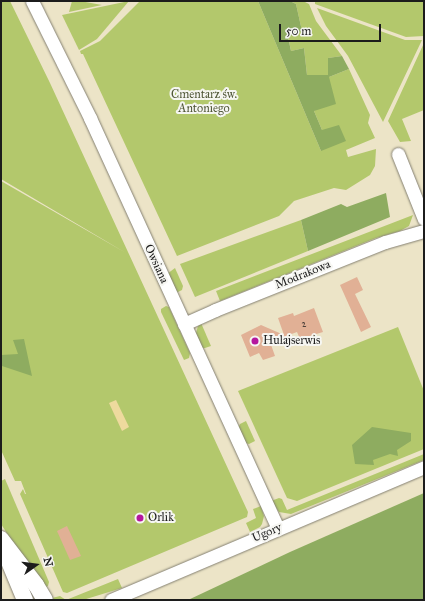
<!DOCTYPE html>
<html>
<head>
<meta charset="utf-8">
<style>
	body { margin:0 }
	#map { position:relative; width:425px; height:601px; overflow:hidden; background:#ece4c7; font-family:"IM FELL Great Primer",serif }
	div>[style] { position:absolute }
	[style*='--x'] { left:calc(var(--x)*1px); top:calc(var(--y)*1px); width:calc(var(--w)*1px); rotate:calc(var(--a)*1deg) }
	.green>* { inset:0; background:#b3c86c }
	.forest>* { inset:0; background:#8eac60 }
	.sand>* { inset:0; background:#eeda9e }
	.building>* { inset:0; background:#e1b095 }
	.roads { filter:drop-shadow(0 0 1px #848072) drop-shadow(0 0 1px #848072) }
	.minor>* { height:13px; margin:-6.5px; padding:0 6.5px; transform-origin:6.5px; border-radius:6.5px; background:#fff }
	.tertiary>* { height:16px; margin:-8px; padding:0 8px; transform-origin:8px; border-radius:8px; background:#fff }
	.dots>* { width:11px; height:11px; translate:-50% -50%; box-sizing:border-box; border:2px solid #f6f6f2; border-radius:50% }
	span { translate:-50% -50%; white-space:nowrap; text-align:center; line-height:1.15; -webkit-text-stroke:4px #f6f6f2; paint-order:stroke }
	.number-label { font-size:10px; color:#4d413a }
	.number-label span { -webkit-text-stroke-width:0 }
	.park-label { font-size:12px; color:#515838 }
	.street-label { font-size:12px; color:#1c1c1c }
	.poi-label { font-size:12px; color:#1c1c1c }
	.left { translate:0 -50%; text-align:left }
	.frame { position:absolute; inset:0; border:2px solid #1c1c1c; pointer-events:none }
	.north { position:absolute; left:16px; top:545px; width:40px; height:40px; -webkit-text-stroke:3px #f6f6f2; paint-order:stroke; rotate:76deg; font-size:11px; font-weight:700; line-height:16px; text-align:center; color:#1c1c1c }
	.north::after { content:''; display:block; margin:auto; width:14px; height:18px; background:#1c1c1c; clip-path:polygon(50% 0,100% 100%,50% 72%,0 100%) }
	.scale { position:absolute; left:279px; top:24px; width:102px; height:18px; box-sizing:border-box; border:2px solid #1c1c1c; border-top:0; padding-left:5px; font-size:12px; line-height:14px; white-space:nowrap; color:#1c1c1c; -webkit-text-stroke:3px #f6f6f2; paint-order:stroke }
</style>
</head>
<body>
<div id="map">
	<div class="green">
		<div style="clip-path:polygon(1px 1px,10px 1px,50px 83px,248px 512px,247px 517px,67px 593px,63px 592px,20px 494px,23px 489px,25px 494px,26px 494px,21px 481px,15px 481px,1px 450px,1px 181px,126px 253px,1px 179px)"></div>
		<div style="clip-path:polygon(72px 1px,80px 1px,102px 5px,69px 12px)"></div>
		<div style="clip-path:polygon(129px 1px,97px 39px,79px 50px,62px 15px)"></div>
		<div style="clip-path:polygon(140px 1px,258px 1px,321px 151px,322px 130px,314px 111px,329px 77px,349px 69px,370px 115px,368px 123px,375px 138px,346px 150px,348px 157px,376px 149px,375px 166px,370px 175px,346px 190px,334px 188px,294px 201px,279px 216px,177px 256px,83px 54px,81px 54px,80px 51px,100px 41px)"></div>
		<div style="clip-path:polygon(290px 1px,303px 1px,309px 4px,316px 21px,342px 56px,328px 58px,328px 75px,307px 75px,304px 48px,291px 51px,288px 36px,302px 31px,296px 4px)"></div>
		<div style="clip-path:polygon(315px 1px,424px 1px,424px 36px,406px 37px,315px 4px)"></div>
		<div style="clip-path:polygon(317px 8px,405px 40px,422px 40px,383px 122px,348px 56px,326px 26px)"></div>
		<div style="clip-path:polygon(424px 43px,424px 110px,402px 119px,411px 141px,400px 142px,388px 121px)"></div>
		<div style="clip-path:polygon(413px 215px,409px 226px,400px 231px,376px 238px,220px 301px,216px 291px)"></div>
		<div style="clip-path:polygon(301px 220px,308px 251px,195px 297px,180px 264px)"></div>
		<div style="clip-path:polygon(175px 268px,183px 286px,182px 290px,178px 292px,175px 291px,167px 274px)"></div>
		<div style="clip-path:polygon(166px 306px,169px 307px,190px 353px,189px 358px,184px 360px,161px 312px,161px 309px)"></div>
		<div style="clip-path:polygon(201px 323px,211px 346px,205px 348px,202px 348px,196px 333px,198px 326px)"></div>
		<div style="clip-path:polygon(398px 327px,424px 391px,424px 449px,297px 501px,287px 498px,238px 391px)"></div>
		<div style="clip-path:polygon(246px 421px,255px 441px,249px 444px,245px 443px,238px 428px,240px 424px)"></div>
		<div style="clip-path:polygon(424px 454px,424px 460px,291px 514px,279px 512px,271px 501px,279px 498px,282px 499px,287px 510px)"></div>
		<div style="clip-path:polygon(5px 479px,49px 582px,48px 586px,43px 589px,1px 524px,1px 481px)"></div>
		<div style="clip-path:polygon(261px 506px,264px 516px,262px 524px,260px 527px,250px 532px,246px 523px,256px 518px,253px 509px)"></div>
		<div style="clip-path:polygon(118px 579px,122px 588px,83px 600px,56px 600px,52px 598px,60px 596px,66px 600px)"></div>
	</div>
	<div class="forest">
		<div style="clip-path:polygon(258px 1px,290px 1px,296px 4px,302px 31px,288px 37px,291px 51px,304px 48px,307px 75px,328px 75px,328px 58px,342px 56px,349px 69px,329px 77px,336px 104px,314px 111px,322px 130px,339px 125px,346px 141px,321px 151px)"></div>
		<div style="clip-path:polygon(386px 193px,390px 217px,308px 251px,301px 220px,341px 204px,347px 207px)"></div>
		<div style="clip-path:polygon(24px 339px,32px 376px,2px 366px,1px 355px,18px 354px,13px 340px)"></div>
		<div style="clip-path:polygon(372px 427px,411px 433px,411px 441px,397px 450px,398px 456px,390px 454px,373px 460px,374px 465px,355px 464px,352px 445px)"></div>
		<div style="clip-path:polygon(424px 493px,424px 600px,188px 600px,290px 552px)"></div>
	</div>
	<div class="sand">
		<div style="clip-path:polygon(116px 400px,129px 427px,122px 431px,109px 403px)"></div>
	</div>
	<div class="building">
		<div style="clip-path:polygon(357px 277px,363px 290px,355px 294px,371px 327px,361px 332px,340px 285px)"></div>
		<div style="clip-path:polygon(314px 308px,323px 332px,300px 339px,297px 332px,270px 342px,275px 356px,263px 360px,259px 353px,250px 357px,241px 335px,261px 325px,284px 335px,278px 318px,293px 313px,294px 316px)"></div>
		<div style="clip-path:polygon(67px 526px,81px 556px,70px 560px,57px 531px)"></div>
	</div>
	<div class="roads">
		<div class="minor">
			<div style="--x:32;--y:1;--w:131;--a:63.6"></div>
			<div style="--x:90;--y:118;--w:451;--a:65.4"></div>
			<div style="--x:398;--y:154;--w:70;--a:68.2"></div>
			<div style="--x:184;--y:324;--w:34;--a:-24"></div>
			<div style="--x:215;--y:310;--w:183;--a:-21.8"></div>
			<div style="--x:385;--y:242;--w:41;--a:-15.8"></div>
			<div style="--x:111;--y:600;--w:340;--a:-23"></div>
		</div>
		<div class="tertiary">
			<div style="--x:1;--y:539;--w:58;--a:52.7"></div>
			<div style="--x:36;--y:585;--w:17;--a:59"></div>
			<div style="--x:7;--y:557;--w:47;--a:67.3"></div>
		</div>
	</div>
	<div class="dots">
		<div style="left:255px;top:341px;background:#b5179e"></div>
		<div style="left:140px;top:518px;background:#b5179e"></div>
	</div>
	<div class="number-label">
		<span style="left:304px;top:325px">2</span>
	</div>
	<div class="park-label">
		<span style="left:204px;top:102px">Cmentarz św.<br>Antoniego</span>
	</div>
	<div class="street-label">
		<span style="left:156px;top:264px;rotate:65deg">Owsiana</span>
		<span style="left:303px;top:275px;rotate:-22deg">Modrakowa</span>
		<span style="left:267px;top:533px;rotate:-23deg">Ugory</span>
	</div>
	<div class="poi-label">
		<span class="left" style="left:263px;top:341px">Hulajserwis</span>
		<span class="left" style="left:148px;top:518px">Orlik</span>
	</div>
	<div class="frame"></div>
	<div class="north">N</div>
	<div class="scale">50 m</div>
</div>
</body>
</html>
